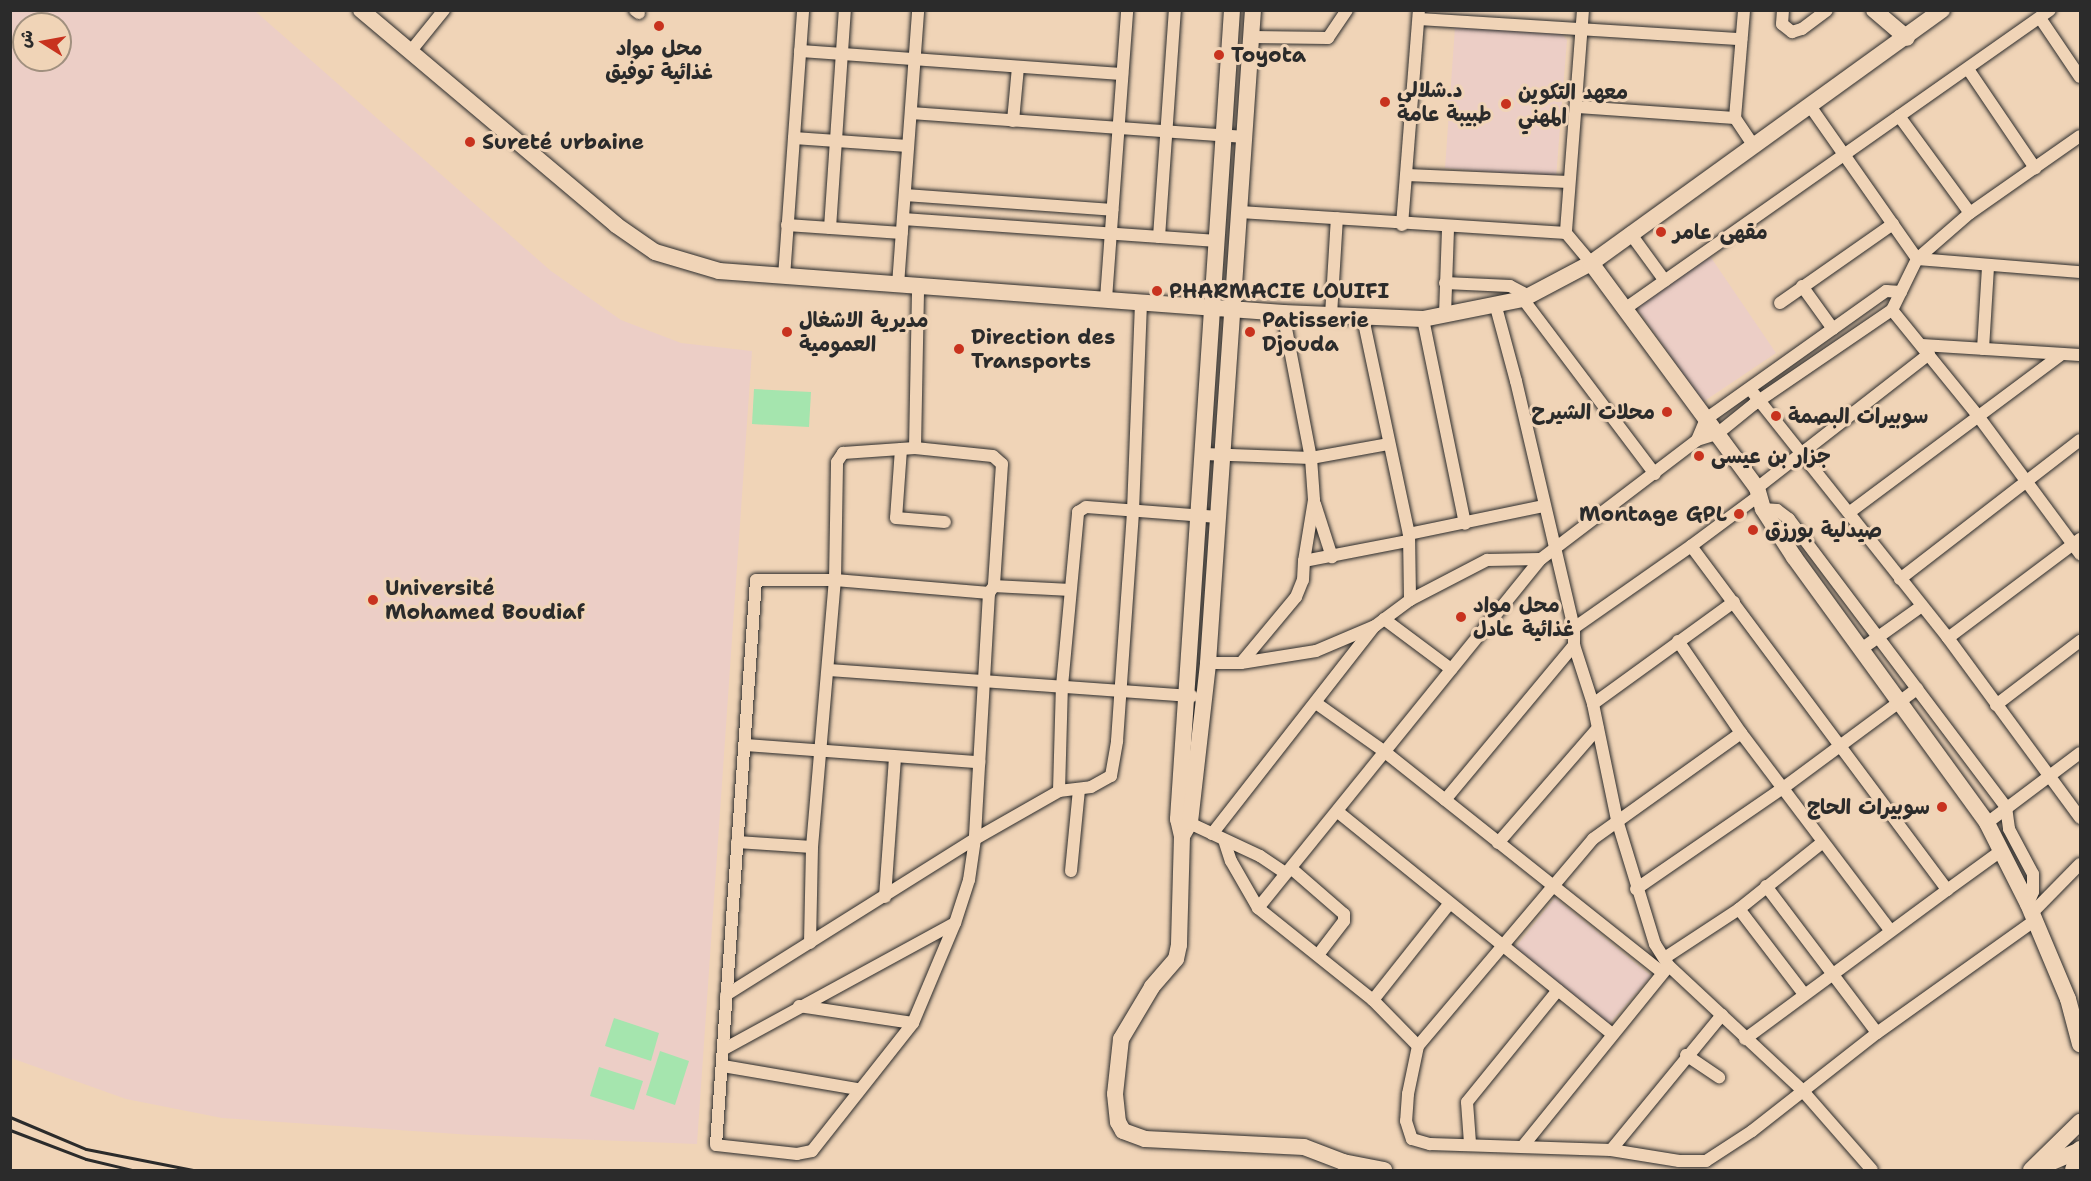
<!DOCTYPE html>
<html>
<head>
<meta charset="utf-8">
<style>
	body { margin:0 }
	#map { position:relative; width:2091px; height:1181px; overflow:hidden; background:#f0d4b7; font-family:"Shantell Sans","Playpen Sans Arabic",sans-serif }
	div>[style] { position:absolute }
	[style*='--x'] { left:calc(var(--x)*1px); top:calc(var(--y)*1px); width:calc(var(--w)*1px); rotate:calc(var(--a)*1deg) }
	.built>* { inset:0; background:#eccec6 }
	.green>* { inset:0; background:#a5e5ae }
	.roads { filter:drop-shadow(0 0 2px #2b2b2b) drop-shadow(0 0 2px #2b2b2b) }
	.street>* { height:12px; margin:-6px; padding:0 6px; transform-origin:6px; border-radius:6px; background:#f0d4b7 }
	.secondary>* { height:16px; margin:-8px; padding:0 8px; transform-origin:8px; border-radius:8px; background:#f0d4b7 }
	.rail>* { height:3px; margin:-1.5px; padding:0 1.5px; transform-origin:1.5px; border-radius:1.5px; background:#2b2b2b }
	.dots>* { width:16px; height:16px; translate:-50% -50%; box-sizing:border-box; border:3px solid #f0d4b7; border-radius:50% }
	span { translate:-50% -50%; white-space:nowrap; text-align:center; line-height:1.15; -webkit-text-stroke:6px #f0d4b7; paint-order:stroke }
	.poi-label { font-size:21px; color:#2b2b2b; font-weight:700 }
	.left { translate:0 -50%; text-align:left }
	.right { translate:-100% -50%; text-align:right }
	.frame { position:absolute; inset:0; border:12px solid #2b2b2b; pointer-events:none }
	.north { position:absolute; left:12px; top:12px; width:60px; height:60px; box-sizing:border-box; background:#f0d4b7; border:2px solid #a1907f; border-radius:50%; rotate:281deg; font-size:16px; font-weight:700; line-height:24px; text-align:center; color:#2b2b2b }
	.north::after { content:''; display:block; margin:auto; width:21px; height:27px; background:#c8321e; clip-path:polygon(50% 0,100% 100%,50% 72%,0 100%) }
</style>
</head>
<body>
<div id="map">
	<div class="built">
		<div style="clip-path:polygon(evenodd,10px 11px,255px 11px,551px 271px,621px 320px,681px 343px,752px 351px,697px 1144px,472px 1135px,222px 1118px,126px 1099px,11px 1058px,10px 11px,24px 24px,60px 24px,60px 60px,24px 60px,24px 24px)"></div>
		<div style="clip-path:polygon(1455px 27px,1561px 33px,1567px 40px,1556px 178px,1445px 168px)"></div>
		<div style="clip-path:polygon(1710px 256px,1776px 353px,1703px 402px,1636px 307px)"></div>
		<div style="clip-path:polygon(1555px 898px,1651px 976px,1609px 1024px,1515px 948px)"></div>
	</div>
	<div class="green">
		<div style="clip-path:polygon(754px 389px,811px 392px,809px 427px,752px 424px)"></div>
		<div style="clip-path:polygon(614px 1018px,659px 1033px,651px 1061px,605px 1046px)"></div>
		<div style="clip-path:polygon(660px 1051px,689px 1061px,675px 1105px,646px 1095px)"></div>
		<div style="clip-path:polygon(599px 1067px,643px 1081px,634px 1110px,590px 1096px)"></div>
	</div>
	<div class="roads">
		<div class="street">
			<div style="--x:635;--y:10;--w:5;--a:37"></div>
			<div style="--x:1583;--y:10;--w:224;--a:94.4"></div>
			<div style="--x:1566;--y:233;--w:39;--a:50"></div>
			<div style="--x:1783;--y:10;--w:14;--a:94"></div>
			<div style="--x:1782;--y:24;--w:13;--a:39"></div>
			<div style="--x:1792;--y:32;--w:10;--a:-17"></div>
			<div style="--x:1802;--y:29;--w:31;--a:-37"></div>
			<div style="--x:2040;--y:18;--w:71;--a:55.9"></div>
			<div style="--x:1419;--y:19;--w:323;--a:3.6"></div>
			<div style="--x:1252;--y:37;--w:76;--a:0.8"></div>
			<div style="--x:1328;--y:38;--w:34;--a:-56"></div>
			<div style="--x:800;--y:51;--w:323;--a:4.1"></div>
			<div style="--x:410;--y:52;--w:54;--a:-51"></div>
			<div style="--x:1968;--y:69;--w:120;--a:55.9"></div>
			<div style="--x:1810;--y:106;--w:187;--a:55"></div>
			<div style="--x:1917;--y:259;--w:164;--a:4.6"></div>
			<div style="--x:1578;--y:107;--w:157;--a:4"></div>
			<div style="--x:1735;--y:118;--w:32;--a:56"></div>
			<div style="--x:911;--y:113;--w:335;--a:4.1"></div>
			<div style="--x:1899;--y:116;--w:120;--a:53.8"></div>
			<div style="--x:1735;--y:118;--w:108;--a:-85.2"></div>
			<div style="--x:1013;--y:121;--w:54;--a:-84.7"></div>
			<div style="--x:794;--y:138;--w:114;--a:4"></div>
			<div style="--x:1407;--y:175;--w:162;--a:2.5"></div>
			<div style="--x:905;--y:195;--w:208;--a:4.1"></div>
			<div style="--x:1240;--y:212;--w:327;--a:3.7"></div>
			<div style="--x:903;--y:219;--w:315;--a:4"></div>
			<div style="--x:787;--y:225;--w:115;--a:4"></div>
			<div style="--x:1402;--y:225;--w:215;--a:-85.5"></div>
			<div style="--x:830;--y:228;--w:219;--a:-86.1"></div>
			<div style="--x:1630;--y:233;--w:59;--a:53.9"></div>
			<div style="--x:1159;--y:237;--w:228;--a:-86"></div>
			<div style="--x:784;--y:277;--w:268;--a:-85.9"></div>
			<div style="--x:1445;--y:283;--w:65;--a:2.6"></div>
			<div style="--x:1510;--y:286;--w:21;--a:28"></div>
			<div style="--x:898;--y:285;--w:276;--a:-85.8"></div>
			<div style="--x:1802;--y:286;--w:53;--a:54.2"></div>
			<div style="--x:1106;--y:299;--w:290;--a:-85.8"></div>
			<div style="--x:1523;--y:299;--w:219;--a:53"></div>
			<div style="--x:1780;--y:303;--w:138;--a:-35"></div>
			<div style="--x:1496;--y:307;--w:77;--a:74.9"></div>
			<div style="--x:1516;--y:381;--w:254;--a:76.8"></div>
			<div style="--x:1574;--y:628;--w:17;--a:90"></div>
			<div style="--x:1574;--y:645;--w:62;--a:72.1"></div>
			<div style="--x:1593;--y:704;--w:118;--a:78.3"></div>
			<div style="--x:1617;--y:820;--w:130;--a:73"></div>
			<div style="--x:1655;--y:944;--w:26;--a:58"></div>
			<div style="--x:1669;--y:966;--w:182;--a:43"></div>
			<div style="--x:1802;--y:1090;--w:106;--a:48.8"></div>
			<div style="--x:1626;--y:308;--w:518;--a:-35.1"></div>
			<div style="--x:1892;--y:310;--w:136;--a:50.9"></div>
			<div style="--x:1978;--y:416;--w:172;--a:53.5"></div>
			<div style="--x:1283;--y:313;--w:148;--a:79.1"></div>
			<div style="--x:1311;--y:458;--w:42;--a:85.9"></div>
			<div style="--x:1314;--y:500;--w:62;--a:99.3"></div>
			<div style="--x:1331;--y:315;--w:97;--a:-86.5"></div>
			<div style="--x:1445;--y:315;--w:87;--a:-88"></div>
			<div style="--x:1363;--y:318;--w:221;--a:78"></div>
			<div style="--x:1409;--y:534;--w:66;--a:89.1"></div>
			<div style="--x:1423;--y:319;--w:209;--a:78.4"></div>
			<div style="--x:1922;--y:345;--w:158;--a:3.6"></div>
			<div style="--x:1983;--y:349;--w:82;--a:-86.5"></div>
			<div style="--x:1750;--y:389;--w:318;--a:51.5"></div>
			<div style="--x:1948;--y:638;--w:223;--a:53.7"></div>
			<div style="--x:1697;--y:440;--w:23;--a:-67"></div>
			<div style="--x:1706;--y:419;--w:221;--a:-35.4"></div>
			<div style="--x:1886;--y:291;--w:15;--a:4"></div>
			<div style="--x:915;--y:448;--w:161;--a:-88.9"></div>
			<div style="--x:901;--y:449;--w:69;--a:94.1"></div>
			<div style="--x:896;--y:518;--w:49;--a:4.7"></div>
			<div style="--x:1204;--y:454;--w:107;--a:2.1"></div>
			<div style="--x:1311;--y:458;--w:78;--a:-10.3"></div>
			<div style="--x:1757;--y:488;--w:218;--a:-37.9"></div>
			<div style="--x:1757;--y:497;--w:82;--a:143.4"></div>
			<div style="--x:1691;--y:546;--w:429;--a:53.3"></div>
			<div style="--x:1947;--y:890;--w:68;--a:-36"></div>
			<div style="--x:1315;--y:504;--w:56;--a:72.2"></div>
			<div style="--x:1763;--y:509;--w:14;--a:4"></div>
			<div style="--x:1777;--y:510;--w:15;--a:37"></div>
			<div style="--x:1789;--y:519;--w:361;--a:53"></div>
			<div style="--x:2006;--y:807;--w:22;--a:82"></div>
			<div style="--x:2009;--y:829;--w:51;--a:61.9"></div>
			<div style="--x:2033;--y:874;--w:18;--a:90"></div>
			<div style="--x:2033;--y:892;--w:13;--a:113"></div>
			<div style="--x:1850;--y:512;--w:264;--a:-36.7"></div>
			<div style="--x:1409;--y:534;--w:137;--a:-11.8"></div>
			<div style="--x:1900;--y:579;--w:227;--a:-37.7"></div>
			<div style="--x:994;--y:586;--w:76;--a:3"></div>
			<div style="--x:1384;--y:619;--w:84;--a:36.7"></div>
			<div style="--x:1574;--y:628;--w:143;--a:-35"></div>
			<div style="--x:1948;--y:638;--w:165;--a:-36.9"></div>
			<div style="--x:1678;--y:641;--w:112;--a:55.6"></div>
			<div style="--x:1741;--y:733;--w:248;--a:52.9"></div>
			<div style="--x:1860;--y:650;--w:76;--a:-35.4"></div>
			<div style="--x:1208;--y:663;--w:33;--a:0"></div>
			<div style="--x:1241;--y:663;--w:76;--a:-9.1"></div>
			<div style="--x:1316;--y:651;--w:64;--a:-23"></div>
			<div style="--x:1375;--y:626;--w:44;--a:-36.6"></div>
			<div style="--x:1410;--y:600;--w:87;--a:-27.5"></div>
			<div style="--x:1487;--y:560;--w:54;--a:-1.1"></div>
			<div style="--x:1541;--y:559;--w:196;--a:-37.3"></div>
			<div style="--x:1697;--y:440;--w:21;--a:-17"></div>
			<div style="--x:1717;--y:434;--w:48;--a:-39"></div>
			<div style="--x:1754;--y:404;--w:167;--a:-34.3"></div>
			<div style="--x:1892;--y:310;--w:57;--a:-63.9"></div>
			<div style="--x:1917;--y:259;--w:70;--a:-41"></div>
			<div style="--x:1970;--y:213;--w:134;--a:-35"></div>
			<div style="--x:1241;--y:663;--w:86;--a:-50.2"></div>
			<div style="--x:1296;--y:597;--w:18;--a:-68"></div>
			<div style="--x:1303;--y:580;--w:19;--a:-87"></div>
			<div style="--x:1304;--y:561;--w:106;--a:-10.9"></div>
			<div style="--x:828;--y:670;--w:365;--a:4.1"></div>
			<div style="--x:1316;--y:703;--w:85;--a:35.4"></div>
			<div style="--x:1385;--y:752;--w:354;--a:38.5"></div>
			<div style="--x:1593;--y:704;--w:174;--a:-35.9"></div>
			<div style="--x:1996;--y:705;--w:106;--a:-37.3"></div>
			<div style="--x:1741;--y:733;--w:182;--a:144.4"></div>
			<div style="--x:1593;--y:839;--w:271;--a:130.2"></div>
			<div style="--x:1418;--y:1046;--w:49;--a:101.8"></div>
			<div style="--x:1408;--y:1094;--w:27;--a:94"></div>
			<div style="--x:1406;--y:1121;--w:19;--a:72"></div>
			<div style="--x:1412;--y:1139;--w:19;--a:16"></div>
			<div style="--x:1430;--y:1144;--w:181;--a:1.9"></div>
			<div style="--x:1611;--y:1150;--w:69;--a:9.2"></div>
			<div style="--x:1679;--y:1161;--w:27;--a:0"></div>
			<div style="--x:1706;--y:1161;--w:55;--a:-33.1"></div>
			<div style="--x:1752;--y:1131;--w:159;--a:-38.1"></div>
			<div style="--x:1877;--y:1033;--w:193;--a:-35.5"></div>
			<div style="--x:745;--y:745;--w:235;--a:4.2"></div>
			<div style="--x:1059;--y:791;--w:105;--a:-88.4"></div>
			<div style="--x:1062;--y:686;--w:175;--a:-84.7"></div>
			<div style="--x:1078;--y:512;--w:9;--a:-32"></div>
			<div style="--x:1086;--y:507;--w:133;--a:4.3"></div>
			<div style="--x:1445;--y:800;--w:202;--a:-50.2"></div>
			<div style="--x:1338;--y:812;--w:353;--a:39"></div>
			<div style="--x:1183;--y:820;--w:85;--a:25.1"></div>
			<div style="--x:1260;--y:856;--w:30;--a:34"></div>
			<div style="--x:1987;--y:823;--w:116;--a:-37"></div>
			<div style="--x:1212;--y:834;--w:263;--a:-52"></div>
			<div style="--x:1224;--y:840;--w:22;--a:72"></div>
			<div style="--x:1231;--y:861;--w:54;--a:60.1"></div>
			<div style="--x:1258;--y:908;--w:147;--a:38.7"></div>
			<div style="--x:1373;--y:1000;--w:64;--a:45.6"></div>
			<div style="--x:737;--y:842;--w:75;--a:3.8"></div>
			<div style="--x:1498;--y:843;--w:152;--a:-49"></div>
			<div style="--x:1292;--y:869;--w:69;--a:40.9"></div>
			<div style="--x:1344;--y:914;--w:7;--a:90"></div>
			<div style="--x:1344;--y:921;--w:43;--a:127.4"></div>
			<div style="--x:1071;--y:871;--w:81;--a:-84.4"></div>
			<div style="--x:1766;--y:886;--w:184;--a:52.9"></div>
			<div style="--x:1636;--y:889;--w:178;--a:-34.5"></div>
			<div style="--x:1783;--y:788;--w:167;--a:-36.5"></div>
			<div style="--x:885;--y:897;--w:140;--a:-85.9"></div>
			<div style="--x:1258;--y:908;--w:449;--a:-51"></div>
			<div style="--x:1739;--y:909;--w:107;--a:52.6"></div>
			<div style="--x:2031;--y:914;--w:70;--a:-45.6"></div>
			<div style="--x:810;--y:943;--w:96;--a:-88.8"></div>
			<div style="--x:812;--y:847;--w:268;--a:-85.1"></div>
			<div style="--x:835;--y:580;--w:118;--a:-89"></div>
			<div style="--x:837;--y:462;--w:11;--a:-56"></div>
			<div style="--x:843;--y:453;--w:72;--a:-4"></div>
			<div style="--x:915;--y:448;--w:78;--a:5.9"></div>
			<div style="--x:993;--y:456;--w:12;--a:42"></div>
			<div style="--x:1002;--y:464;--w:122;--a:93.8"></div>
			<div style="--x:994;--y:586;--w:9;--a:126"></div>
			<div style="--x:989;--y:593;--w:246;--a:93.3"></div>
			<div style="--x:975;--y:839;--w:41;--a:98.3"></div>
			<div style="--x:969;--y:880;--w:45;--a:108"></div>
			<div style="--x:955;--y:923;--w:108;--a:112.8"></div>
			<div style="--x:913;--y:1023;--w:163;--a:128.3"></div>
			<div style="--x:812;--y:1151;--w:15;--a:169"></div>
			<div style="--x:797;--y:1154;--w:81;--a:-173.7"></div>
			<div style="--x:716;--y:1145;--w:566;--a:-85.95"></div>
			<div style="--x:756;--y:580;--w:79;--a:0"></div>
			<div style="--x:835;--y:580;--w:155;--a:4.8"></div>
			<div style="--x:1666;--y:957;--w:87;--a:-33.3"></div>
			<div style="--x:1739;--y:909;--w:107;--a:-38.6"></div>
			<div style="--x:726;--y:995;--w:294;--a:-32.1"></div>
			<div style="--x:975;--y:839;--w:97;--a:-29.7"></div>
			<div style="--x:1059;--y:791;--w:32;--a:-7"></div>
			<div style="--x:1091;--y:787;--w:23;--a:-29"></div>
			<div style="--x:1111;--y:776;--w:36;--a:-80"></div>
			<div style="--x:1117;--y:741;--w:231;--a:-86"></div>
			<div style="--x:1133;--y:511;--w:209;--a:-87.8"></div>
			<div style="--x:1373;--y:1000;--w:122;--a:-51.6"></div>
			<div style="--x:799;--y:1006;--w:115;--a:8.5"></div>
			<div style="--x:1745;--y:1039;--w:251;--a:-36.4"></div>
			<div style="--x:724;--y:1049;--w:263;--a:-28.6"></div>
			<div style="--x:1686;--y:1055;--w:40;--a:34"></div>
			<div style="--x:723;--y:1066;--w:137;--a:9.7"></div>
			<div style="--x:1470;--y:1143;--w:41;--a:-94.2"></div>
			<div style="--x:1467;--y:1102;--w:144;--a:-50.9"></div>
			<div style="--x:1523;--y:1146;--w:230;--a:-51"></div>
			<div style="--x:1611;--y:1150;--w:175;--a:-50.6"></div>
		</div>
		<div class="secondary">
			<div style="--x:361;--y:10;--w:334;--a:40.1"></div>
			<div style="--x:616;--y:225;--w:47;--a:34.7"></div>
			<div style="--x:655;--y:252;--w:67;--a:16.5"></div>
			<div style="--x:719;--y:271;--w:566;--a:4.26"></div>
			<div style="--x:1283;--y:313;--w:140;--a:2.5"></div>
			<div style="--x:1423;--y:319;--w:102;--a:-11.3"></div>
			<div style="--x:1523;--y:299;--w:77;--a:-27.9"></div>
			<div style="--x:1232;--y:10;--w:811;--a:93.82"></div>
			<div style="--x:1178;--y:819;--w:17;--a:77"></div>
			<div style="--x:1182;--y:836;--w:109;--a:91.6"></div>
			<div style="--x:1179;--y:945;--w:14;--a:102"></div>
			<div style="--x:1176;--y:959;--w:37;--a:131"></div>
			<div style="--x:1152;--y:987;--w:61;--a:120.8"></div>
			<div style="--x:1121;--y:1039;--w:55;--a:96.2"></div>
			<div style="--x:1115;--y:1094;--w:28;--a:84"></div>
			<div style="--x:1118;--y:1122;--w:10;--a:61"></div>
			<div style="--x:1123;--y:1131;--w:23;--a:20"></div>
			<div style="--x:1145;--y:1139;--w:159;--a:2.9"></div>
			<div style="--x:1304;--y:1147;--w:42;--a:21"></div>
			<div style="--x:1343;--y:1162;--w:42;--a:11"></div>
			<div style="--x:1874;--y:10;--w:43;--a:40.3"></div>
			<div style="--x:1942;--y:10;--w:433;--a:144.2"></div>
			<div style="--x:1591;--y:263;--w:280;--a:53.6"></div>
			<div style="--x:1757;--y:488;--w:22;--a:74"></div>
			<div style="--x:1763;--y:509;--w:57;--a:57.1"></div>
			<div style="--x:1794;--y:557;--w:329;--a:54"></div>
			<div style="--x:1987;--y:823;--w:91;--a:63.2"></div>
			<div style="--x:2028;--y:904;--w:103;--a:67.2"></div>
			<div style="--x:2068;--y:999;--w:47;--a:75.1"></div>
			<div style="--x:1182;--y:836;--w:16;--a:-60"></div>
			<div style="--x:1190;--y:822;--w:160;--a:-83.5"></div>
			<div style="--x:1208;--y:663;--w:655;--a:-86.06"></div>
			<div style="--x:2045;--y:1165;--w:38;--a:-23"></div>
			<div style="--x:2031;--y:1170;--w:69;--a:-44.4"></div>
			<div style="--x:2073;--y:1170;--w:22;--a:-72"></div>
		</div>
	</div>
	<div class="rail">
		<div style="--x:10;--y:1117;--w:82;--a:22.8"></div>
		<div style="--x:86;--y:1149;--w:109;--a:11.1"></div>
		<div style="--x:10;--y:1130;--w:81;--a:20.9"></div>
		<div style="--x:86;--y:1159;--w:47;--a:13.4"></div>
	</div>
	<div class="dots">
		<div style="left:659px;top:26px;background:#c8321e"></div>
		<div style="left:1219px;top:55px;background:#c8321e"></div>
		<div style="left:1385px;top:102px;background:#c8321e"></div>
		<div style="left:1506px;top:104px;background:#c8321e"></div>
		<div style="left:470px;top:142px;background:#c8321e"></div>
		<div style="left:1661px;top:232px;background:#c8321e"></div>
		<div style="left:1157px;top:291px;background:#c8321e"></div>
		<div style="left:787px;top:332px;background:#c8321e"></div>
		<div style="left:1250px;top:332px;background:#c8321e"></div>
		<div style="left:959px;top:349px;background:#c8321e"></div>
		<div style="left:1667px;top:412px;background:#c8321e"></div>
		<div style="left:1776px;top:416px;background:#c8321e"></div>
		<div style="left:1699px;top:456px;background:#c8321e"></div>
		<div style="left:1739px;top:514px;background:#c8321e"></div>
		<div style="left:1753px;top:530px;background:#c8321e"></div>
		<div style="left:373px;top:600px;background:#c8321e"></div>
		<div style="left:1461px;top:617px;background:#c8321e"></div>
		<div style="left:1942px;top:807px;background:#c8321e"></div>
	</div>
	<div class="poi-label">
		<span style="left:659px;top:60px">محل مواد<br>غذائية توفيق</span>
		<span class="left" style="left:1231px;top:55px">Toyota</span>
		<span class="left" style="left:1397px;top:102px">د.شلالي<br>طبيبة عامة</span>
		<span class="left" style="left:1518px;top:104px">معهد التكوين<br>المهني</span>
		<span class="left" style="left:482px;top:142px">Sureté urbaine</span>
		<span class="left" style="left:1673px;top:232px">مقهى عامر</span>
		<span class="left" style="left:1169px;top:291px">PHARMACIE LOUIFI</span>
		<span class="left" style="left:799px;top:332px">مديرية الاشغال<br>العمومية</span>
		<span class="left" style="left:1262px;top:332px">Patisserie<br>Djouda</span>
		<span class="left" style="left:971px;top:349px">Direction des<br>Transports</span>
		<span class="right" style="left:1655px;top:412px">محلات الشيرح</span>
		<span class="left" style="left:1788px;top:416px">سوبيرات البصمة</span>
		<span class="left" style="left:1711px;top:456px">جزار بن عيسى</span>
		<span class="right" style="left:1727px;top:514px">Montage GPL</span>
		<span class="left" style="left:1765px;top:530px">صيدلية بورزق</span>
		<span class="left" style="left:385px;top:600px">Université<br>Mohamed Boudiaf</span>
		<span class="left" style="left:1473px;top:617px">محل مواد<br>غذائية عادل</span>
		<span class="right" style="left:1930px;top:807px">سوبيرات الحاج</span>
	</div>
	<div class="frame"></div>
	<div class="north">ش</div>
</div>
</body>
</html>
